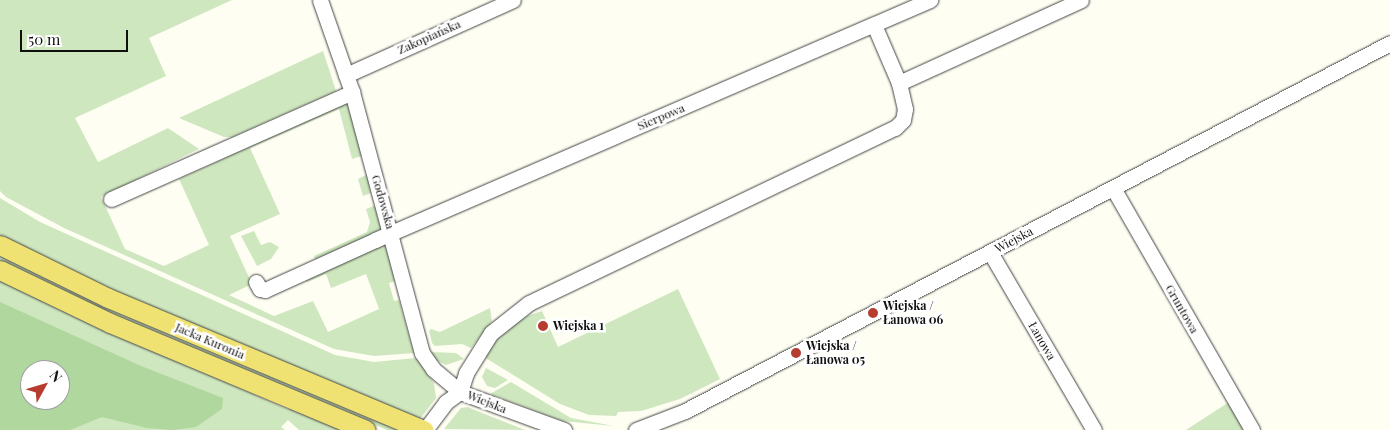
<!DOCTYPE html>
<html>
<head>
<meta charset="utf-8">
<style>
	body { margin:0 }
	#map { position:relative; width:1390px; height:430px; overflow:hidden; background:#fefef3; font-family:"Playfair Display",serif }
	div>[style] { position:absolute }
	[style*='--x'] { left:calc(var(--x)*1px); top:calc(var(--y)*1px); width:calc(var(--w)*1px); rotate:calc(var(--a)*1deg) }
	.green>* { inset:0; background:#cee7be }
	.forest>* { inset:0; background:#b0d79e }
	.roads { filter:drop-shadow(0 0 1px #434343) drop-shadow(0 0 1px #434343) }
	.minor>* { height:15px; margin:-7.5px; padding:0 7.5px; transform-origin:7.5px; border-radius:7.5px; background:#fff }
	.major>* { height:19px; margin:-9.5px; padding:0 9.5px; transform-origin:9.5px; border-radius:9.5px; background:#efe272 }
	.dots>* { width:14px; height:14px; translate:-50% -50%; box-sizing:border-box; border:2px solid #fff; border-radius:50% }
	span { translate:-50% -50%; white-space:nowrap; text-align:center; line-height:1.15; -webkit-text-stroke:5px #fff; paint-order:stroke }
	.street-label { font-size:12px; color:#101010 }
	.poi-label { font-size:12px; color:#101010; font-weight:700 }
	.left { translate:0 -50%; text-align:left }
	.north { position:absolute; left:20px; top:360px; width:50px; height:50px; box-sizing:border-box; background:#fff; border:1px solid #9f9f9f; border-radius:50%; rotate:51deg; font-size:14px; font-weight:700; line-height:20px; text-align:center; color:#101010 }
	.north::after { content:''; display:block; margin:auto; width:18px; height:22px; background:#b73c30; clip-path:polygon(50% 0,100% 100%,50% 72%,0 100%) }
	.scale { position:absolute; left:20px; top:30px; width:108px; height:22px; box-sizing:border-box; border:2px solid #101010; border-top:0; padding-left:6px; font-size:15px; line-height:18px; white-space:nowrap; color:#101010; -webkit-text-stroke:4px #fff; paint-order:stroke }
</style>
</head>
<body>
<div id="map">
	<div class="green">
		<div style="clip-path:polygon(0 0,232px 0,149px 38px,166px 76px,75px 118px,98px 162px,168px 128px,199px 149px,101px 197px,125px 249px,164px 266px,209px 245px,179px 179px,223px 159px,230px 148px,341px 104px,348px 104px,365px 155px,352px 159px,339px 109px,250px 148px,280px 214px,230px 236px,252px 284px,229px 295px,274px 316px,313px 301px,328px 332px,379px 309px,366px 274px,331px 288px,326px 274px,307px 282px,305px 279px,385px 242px,395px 281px,389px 283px,394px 301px,399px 300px,414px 353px,374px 356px,334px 349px,64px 228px,6px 197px,0 191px)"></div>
		<div style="clip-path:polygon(323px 51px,336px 91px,232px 137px,224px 137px,179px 118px)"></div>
		<div style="clip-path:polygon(368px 174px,371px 193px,363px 196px,358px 179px)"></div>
		<div style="clip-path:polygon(0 198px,40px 222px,335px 355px,374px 362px,416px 358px,434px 383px,436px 398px,420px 419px,87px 280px,0 237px)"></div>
		<div style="clip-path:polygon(376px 205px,383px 233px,316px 262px,314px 256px,367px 232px,370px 222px,366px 209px)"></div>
		<div style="clip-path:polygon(254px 231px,261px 245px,270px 242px,279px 247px,271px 259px,257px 266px,241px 236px)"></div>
		<div style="clip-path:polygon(0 253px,405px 430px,387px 430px,115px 316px,0 261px)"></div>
		<div style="clip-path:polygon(evenodd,0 279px,100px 327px,289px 410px,291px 406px,347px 430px,299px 430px,288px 420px,281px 427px,285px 430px,0 430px,0 279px,30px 370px,60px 370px,60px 400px,30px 400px,30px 370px)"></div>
		<div style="clip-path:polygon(678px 289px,720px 379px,680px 399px,641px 411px,618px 412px,616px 416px,589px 415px,560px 404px,484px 357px,504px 330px,521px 318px,542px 311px,558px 347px)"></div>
		<div style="clip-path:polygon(490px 308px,492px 321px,471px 348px,462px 344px,435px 346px,432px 343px,429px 331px,431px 329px,440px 332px)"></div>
		<div style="clip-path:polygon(430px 352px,456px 353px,464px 359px,446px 365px,436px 360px)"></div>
		<div style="clip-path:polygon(486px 368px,508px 380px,495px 388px,487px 386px,482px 377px)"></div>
		<div style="clip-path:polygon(511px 382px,571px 418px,614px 426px,563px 421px,490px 394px)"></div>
		<div style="clip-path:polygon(1229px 402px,1244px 430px,1186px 430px)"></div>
		<div style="clip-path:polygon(468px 407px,472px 409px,525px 430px,444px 429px,461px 408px)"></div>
	</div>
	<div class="forest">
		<div style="clip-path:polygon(evenodd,0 302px,141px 366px,223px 398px,222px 409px,196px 427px,173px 430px,147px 428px,102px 417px,70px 430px,0 430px,0 302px,30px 370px,60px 370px,60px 400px,30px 400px,30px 370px)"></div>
	</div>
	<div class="roads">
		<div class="minor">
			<div style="--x:320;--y:0;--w:97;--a:70.8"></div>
			<div style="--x:352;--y:92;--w:270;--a:75"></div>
			<div style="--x:422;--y:353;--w:19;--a:55"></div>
			<div style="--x:433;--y:369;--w:35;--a:40"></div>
			<div style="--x:346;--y:75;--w:183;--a:-24.2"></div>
			<div style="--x:899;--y:83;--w:200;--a:-24.5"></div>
			<div style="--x:1113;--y:188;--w:279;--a:60.1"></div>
			<div style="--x:111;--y:199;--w:264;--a:-23.9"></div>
			<div style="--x:990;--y:252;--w:206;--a:59.7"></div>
			<div style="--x:256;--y:282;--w:8;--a:60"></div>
			<div style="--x:260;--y:289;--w:5;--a:11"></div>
			<div style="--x:265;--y:290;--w:121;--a:-24.4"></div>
			<div style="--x:375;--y:240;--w:605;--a:-23.39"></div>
			<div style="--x:460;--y:392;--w:20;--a:-72"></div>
			<div style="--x:466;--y:373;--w:47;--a:-58"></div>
			<div style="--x:491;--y:333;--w:48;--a:-38.3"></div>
			<div style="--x:529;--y:303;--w:406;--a:-25.6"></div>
			<div style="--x:895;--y:128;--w:11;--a:-45"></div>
			<div style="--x:903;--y:120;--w:11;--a:-80"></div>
			<div style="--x:905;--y:109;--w:27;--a:-103"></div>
			<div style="--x:899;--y:83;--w:63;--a:-113.3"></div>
			<div style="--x:425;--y:430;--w:35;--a:-53"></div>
			<div style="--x:446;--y:402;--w:17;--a:-36"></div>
			<div style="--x:460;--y:392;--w:111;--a:20.1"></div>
			<div style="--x:636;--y:430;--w:53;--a:-21.2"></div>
			<div style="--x:685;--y:411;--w:795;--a:-27.56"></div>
		</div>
		<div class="major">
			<div style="--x:0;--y:245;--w:120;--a:26.1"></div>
			<div style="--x:108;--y:298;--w:342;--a:22.7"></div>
			<div style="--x:0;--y:270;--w:122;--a:25.7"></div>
			<div style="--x:110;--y:323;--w:277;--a:22.7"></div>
		</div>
	</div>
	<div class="dots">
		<div style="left:873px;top:313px;background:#b73c30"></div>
		<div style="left:543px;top:326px;background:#b73c30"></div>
		<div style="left:796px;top:353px;background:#b73c30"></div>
	</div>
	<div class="street-label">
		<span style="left:429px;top:37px;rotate:-24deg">Zakopiańska</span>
		<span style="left:661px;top:117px;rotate:-23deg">Sierpowa</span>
		<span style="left:383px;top:202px;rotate:74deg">Godowska</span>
		<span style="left:1014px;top:240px;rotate:-28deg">Wiejska</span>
		<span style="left:1182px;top:309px;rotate:60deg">Gruntowa</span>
		<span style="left:210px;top:341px;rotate:23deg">Jacka Kuronia</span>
		<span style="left:1042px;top:341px;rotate:60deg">Łanowa</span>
		<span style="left:487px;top:402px;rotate:22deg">Wiejska</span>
	</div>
	<div class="poi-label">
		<span class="left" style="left:883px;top:313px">Wiejska /<br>Łanowa 06</span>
		<span class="left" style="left:553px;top:326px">Wiejska 1</span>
		<span class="left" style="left:806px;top:353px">Wiejska /<br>Łanowa 05</span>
	</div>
	<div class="north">N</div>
	<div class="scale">50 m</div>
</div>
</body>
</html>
